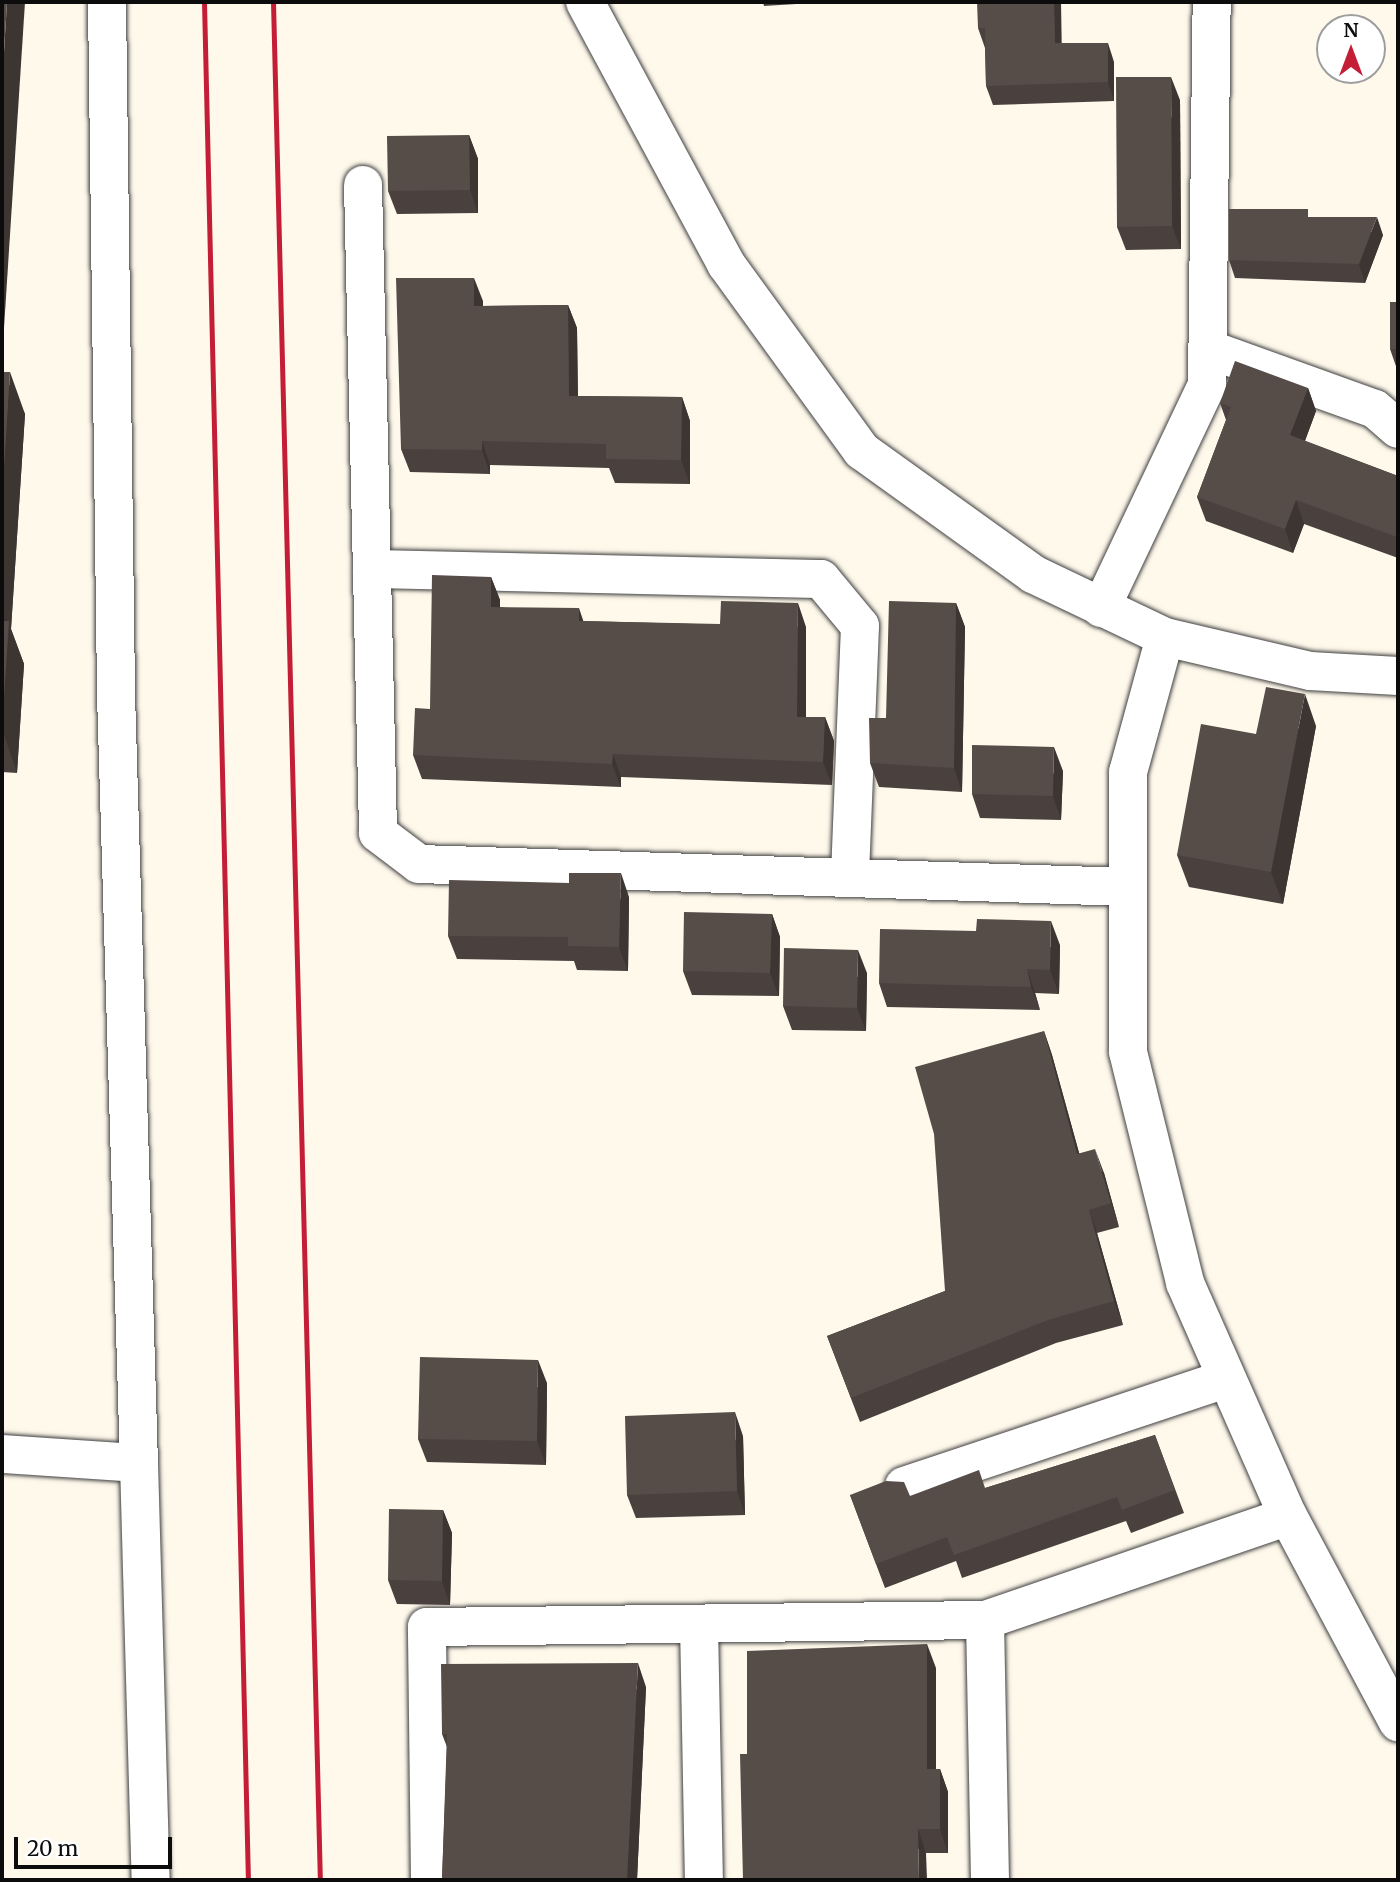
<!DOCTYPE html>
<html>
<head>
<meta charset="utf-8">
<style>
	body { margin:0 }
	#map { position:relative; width:1400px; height:1882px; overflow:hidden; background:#fff9ec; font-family:Merriweather,serif }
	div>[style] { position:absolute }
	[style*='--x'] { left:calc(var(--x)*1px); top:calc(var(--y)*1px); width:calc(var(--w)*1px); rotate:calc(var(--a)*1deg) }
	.roads { filter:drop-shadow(0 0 2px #3f3f3f) drop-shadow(0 0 2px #3f3f3f) }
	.minor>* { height:38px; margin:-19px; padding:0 19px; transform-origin:19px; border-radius:19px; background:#fff }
	.tertiary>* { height:38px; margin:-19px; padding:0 19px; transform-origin:19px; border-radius:19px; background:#fff }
	.rail>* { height:5px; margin:-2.5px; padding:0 2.5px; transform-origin:2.5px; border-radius:2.5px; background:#c31e36 }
	.wall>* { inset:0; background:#4a413e }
	.shaded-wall>* { inset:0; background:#3c3532 }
	.building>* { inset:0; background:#564c48 }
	span { translate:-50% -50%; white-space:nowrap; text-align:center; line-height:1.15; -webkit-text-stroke:7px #fff; paint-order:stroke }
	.frame { position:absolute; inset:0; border:4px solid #0c0c0c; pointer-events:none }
	.north { position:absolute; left:1316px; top:14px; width:70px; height:70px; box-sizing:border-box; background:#fff; border:2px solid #9e9e9e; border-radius:50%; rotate:0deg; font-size:19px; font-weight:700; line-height:28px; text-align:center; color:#0c0c0c }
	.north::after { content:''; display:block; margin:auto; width:24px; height:32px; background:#c31e36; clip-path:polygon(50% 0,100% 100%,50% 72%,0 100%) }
	.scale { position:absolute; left:14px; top:1837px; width:158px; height:32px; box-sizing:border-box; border:4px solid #0c0c0c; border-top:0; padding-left:9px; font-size:21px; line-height:24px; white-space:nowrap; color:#0c0c0c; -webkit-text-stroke:5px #fff; paint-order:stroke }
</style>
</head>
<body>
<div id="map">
	<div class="roads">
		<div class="minor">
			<div style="--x:363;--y:185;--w:648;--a:88.67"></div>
			<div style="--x:378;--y:833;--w:51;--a:37.1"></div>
			<div style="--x:419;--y:864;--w:707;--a:1.86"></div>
			<div style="--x:1208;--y:349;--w:177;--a:19.8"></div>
			<div style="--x:1375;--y:409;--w:30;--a:41"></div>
			<div style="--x:372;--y:569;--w:449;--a:1.3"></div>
			<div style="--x:821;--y:579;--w:61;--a:50.3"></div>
			<div style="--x:860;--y:626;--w:252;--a:92.3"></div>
			<div style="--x:1101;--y:608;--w:247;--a:-64.6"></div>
			<div style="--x:1207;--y:385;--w:383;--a:-89.3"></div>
			<div style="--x:2;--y:1454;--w:137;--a:3.8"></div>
			<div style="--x:139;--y:1463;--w:417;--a:88.4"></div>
			<div style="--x:904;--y:1486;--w:338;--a:-18.4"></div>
			<div style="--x:985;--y:1620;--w:260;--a:88.9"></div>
			<div style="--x:699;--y:1624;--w:256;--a:88.9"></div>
			<div style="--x:430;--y:1880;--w:253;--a:-90.7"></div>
			<div style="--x:427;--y:1627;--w:558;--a:-0.72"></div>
			<div style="--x:985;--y:1620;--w:320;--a:-18.9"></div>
		</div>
		<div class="tertiary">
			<div style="--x:107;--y:2;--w:692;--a:89.25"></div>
			<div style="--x:116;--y:694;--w:769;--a:88.29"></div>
			<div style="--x:585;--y:2;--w:298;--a:61.7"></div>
			<div style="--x:726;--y:264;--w:231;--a:54"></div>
			<div style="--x:862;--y:451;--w:211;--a:35.7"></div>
			<div style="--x:1033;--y:574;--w:146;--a:25.5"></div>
			<div style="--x:1165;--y:637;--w:149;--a:13.2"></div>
			<div style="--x:1310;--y:671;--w:88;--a:3.3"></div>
			<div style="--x:1165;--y:637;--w:140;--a:105.3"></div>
			<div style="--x:1128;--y:772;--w:280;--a:90"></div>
			<div style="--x:1128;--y:1052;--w:238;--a:76.1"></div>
			<div style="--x:1185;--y:1283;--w:255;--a:66.2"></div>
			<div style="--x:1288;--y:1516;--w:234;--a:61.9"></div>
		</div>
	</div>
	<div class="rail">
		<div style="--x:204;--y:2;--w:1879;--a:88.66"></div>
		<div style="--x:273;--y:2;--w:1879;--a:88.57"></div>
	</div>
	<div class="wall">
		<div style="clip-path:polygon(763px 2px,829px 2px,764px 6px)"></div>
		<div style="clip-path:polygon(1061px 2px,1061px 43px,1114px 62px,1114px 101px,993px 105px,986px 86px,985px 48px,978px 28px)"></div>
		<div style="clip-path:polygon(1180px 100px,1181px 249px,1126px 250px,1117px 227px)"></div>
		<div style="clip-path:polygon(469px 135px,478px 159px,478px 213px,397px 214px,388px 191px)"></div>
		<div style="clip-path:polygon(1311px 217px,1383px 235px,1365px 283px,1235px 278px,1229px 260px)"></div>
		<div style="clip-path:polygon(483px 301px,483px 306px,568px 305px,577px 328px,578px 396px,682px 397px,690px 421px,690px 484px,615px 483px,609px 468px,490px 465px,490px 474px,410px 472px,401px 449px)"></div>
		<div style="clip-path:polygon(1398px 302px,1398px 372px,1390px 349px)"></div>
		<div style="clip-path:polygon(2px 372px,25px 414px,11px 629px,24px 664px,17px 773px,2px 772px)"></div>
		<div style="clip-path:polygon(1308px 388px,1316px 411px,1305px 441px,1398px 476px,1398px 558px,1304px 524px,1293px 553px,1206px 521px,1197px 497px,1226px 420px,1220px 403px)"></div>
		<div style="clip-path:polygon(491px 577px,500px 600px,500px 607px,583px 621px,806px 627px,806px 717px,825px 717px,834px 741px,832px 785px,621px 777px,621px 787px,422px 779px,413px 755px,430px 709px)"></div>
		<div style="clip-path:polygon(956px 603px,965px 627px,962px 792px,879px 787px,870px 763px,886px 718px)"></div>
		<div style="clip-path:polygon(1316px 726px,1283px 904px,1189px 887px,1177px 855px,1256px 734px)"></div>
		<div style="clip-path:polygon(1063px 771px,1061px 820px,980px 818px,972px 794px)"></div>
		<div style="clip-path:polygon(629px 897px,628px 971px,577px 970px,574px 961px,457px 959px,448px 936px)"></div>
		<div style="clip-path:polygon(772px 914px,780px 937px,779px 996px,692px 995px,683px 971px)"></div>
		<div style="clip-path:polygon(1060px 945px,1059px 994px,1035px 993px,1040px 1010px,887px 1007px,879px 983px)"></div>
		<div style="clip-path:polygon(867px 973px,866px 1031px,792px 1030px,783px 1006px)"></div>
		<div style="clip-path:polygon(1044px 1031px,1052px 1055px,1079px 1153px,1104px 1173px,1119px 1227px,1097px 1233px,1123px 1325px,1056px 1343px,860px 1422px,827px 1336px,945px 1291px)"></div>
		<div style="clip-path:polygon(547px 1383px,546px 1465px,427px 1462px,418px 1439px)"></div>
		<div style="clip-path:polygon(1155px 1435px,1184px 1513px,1131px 1533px,1126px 1521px,962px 1578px,956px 1561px,885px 1588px,850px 1495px,910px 1496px,985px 1488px)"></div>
		<div style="clip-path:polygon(743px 1436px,745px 1515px,636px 1518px,627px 1495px)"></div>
		<div style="clip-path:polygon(443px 1510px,452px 1533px,450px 1605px,397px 1604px,388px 1580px)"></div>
		<div style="clip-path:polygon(936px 1668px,936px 1769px,940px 1769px,948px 1792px,948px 1853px,926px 1853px,747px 1754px)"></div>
		<div style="clip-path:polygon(646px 1687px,637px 1880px,442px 1880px,447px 1747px,442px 1734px)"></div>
	</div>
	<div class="shaded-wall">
		<div style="clip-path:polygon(7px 2px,25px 2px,2px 359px,2px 85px)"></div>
		<div style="clip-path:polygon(1054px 2px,1061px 2px,1062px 62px,1055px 43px)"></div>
		<div style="clip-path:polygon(1108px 43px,1114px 62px,1114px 101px,1108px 82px)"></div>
		<div style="clip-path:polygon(1171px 77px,1180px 100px,1181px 249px,1172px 226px)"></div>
		<div style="clip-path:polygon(469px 135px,478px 159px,478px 213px,470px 190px)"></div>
		<div style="clip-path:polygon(1377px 217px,1383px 235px,1365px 283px,1359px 264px)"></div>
		<div style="clip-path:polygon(474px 278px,483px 301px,483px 330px,474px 306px)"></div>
		<div style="clip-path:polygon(568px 305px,577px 328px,578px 419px,569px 396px)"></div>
		<div style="clip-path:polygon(10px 372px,25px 414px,11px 629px,24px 664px,17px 773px,2px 729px,2px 500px)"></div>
		<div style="clip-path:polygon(1308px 388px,1316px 411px,1298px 459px,1290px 435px)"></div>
		<div style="clip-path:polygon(682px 397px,690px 421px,690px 484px,681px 460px)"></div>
		<div style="clip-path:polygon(482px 441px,490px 465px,490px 474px,482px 450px)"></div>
		<div style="clip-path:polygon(1296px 500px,1304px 524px,1293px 553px,1285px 529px)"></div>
		<div style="clip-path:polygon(491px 577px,500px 600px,500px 631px,491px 607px)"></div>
		<div style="clip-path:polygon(798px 603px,806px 627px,806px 740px,797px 717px)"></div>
		<div style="clip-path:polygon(956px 603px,965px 627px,962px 792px,954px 768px)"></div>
		<div style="clip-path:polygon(579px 608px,587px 632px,579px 621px)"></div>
		<div style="clip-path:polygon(1305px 694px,1316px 726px,1283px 904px,1271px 872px)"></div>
		<div style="clip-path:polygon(825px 717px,834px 741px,832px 785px,823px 762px)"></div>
		<div style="clip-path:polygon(1054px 747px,1063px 771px,1061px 820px,1053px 796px)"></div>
		<div style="clip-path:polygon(613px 754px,621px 777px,621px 787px,612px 764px)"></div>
		<div style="clip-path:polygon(621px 873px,629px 897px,628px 971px,619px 947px)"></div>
		<div style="clip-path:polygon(772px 914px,780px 937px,779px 996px,770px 973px)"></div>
		<div style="clip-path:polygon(1051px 921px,1060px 945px,1059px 994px,1050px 970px)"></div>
		<div style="clip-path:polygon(858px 950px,867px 973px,866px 1031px,857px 1008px)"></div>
		<div style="clip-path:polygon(1027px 969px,1035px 993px,1040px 1010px,1031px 987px)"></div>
		<div style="clip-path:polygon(1044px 1031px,1052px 1055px,1086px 1178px,1077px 1154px)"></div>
		<div style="clip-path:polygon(1095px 1149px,1104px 1173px,1119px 1227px,1111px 1203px)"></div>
		<div style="clip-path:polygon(1089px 1210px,1097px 1233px,1123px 1325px,1114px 1301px)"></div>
		<div style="clip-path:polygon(538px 1360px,547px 1383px,546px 1465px,537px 1441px)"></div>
		<div style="clip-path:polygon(735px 1412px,743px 1436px,745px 1515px,737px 1491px)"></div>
		<div style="clip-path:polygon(443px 1510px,452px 1533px,450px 1605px,442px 1581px)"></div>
		<div style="clip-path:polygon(927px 1644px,936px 1668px,936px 1792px,927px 1769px)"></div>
		<div style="clip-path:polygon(638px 1663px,646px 1687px,637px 1880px,627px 1880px)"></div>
		<div style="clip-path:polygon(940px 1769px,948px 1792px,948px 1853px,940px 1829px)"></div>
		<div style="clip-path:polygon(918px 1829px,926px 1853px,927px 1880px,919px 1880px)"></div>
	</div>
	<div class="building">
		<div style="clip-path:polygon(2px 2px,7px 2px,2px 85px)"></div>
		<div style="clip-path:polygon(977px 2px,1054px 2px,1055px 43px,1108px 43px,1108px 82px,986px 86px,985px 28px,978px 28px)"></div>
		<div style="clip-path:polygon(1116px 77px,1171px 77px,1172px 226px,1117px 227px)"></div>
		<div style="clip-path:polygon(469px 135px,470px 190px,388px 191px,387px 136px)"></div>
		<div style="clip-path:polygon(1229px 209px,1308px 209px,1308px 217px,1377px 217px,1359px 264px,1229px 260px)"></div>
		<div style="clip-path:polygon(396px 278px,474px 278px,474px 306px,568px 305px,569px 396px,682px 397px,681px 460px,606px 459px,606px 444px,482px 441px,482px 450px,401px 449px)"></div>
		<div style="clip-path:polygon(1390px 302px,1398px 302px,1398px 349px,1390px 349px)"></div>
		<div style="clip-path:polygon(1235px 361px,1308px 388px,1290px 435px,1398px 476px,1397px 537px,1296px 500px,1285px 529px,1197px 497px,1231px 407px,1220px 403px)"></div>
		<div style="clip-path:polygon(2px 372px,10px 372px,2px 500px)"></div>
		<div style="clip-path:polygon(432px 575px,491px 577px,491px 607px,579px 608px,579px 621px,720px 624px,721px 601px,798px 603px,797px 717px,825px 717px,823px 762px,613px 754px,612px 764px,413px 755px,415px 708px,430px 709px)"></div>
		<div style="clip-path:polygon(889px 601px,956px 603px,954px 768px,870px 763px,869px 718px,886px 718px)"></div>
		<div style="clip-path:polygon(2px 621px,9px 621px,2px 729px)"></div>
		<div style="clip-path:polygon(1266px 687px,1305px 694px,1271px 872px,1177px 855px,1201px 724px,1256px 734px)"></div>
		<div style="clip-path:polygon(972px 745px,1054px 747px,1053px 796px,972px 794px)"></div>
		<div style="clip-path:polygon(569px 873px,621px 873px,619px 947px,568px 946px,568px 937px,448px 936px,449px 880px,569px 883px)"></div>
		<div style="clip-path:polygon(684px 912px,772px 914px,770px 973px,683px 971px)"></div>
		<div style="clip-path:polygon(977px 919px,1051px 921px,1050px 970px,1027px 969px,1031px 987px,879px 983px,880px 929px,976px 931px)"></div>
		<div style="clip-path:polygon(784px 948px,858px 950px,857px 1008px,783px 1006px)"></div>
		<div style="clip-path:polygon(1044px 1031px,1077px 1154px,1095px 1149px,1111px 1203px,1089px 1210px,1114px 1301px,1048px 1320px,851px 1398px,827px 1336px,945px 1291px,934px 1134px,915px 1067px)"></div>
		<div style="clip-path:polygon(420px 1357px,538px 1360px,537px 1441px,418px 1439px)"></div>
		<div style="clip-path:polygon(735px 1412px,737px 1491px,627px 1495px,625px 1416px)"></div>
		<div style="clip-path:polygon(1155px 1435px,1175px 1490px,1122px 1510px,1117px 1497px,954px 1555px,947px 1537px,876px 1564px,850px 1495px,886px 1481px,904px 1482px,910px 1496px,979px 1470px,985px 1488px)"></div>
		<div style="clip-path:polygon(389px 1509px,443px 1510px,442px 1581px,388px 1580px)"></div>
		<div style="clip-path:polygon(927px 1644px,927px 1769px,940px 1769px,940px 1829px,918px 1829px,919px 1880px,743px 1880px,740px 1754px,747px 1754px,747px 1651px)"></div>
		<div style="clip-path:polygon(638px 1663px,627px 1880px,442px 1880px,447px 1734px,442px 1734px,441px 1664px)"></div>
	</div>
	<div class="frame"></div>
	<div class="north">N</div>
	<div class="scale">20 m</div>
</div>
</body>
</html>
